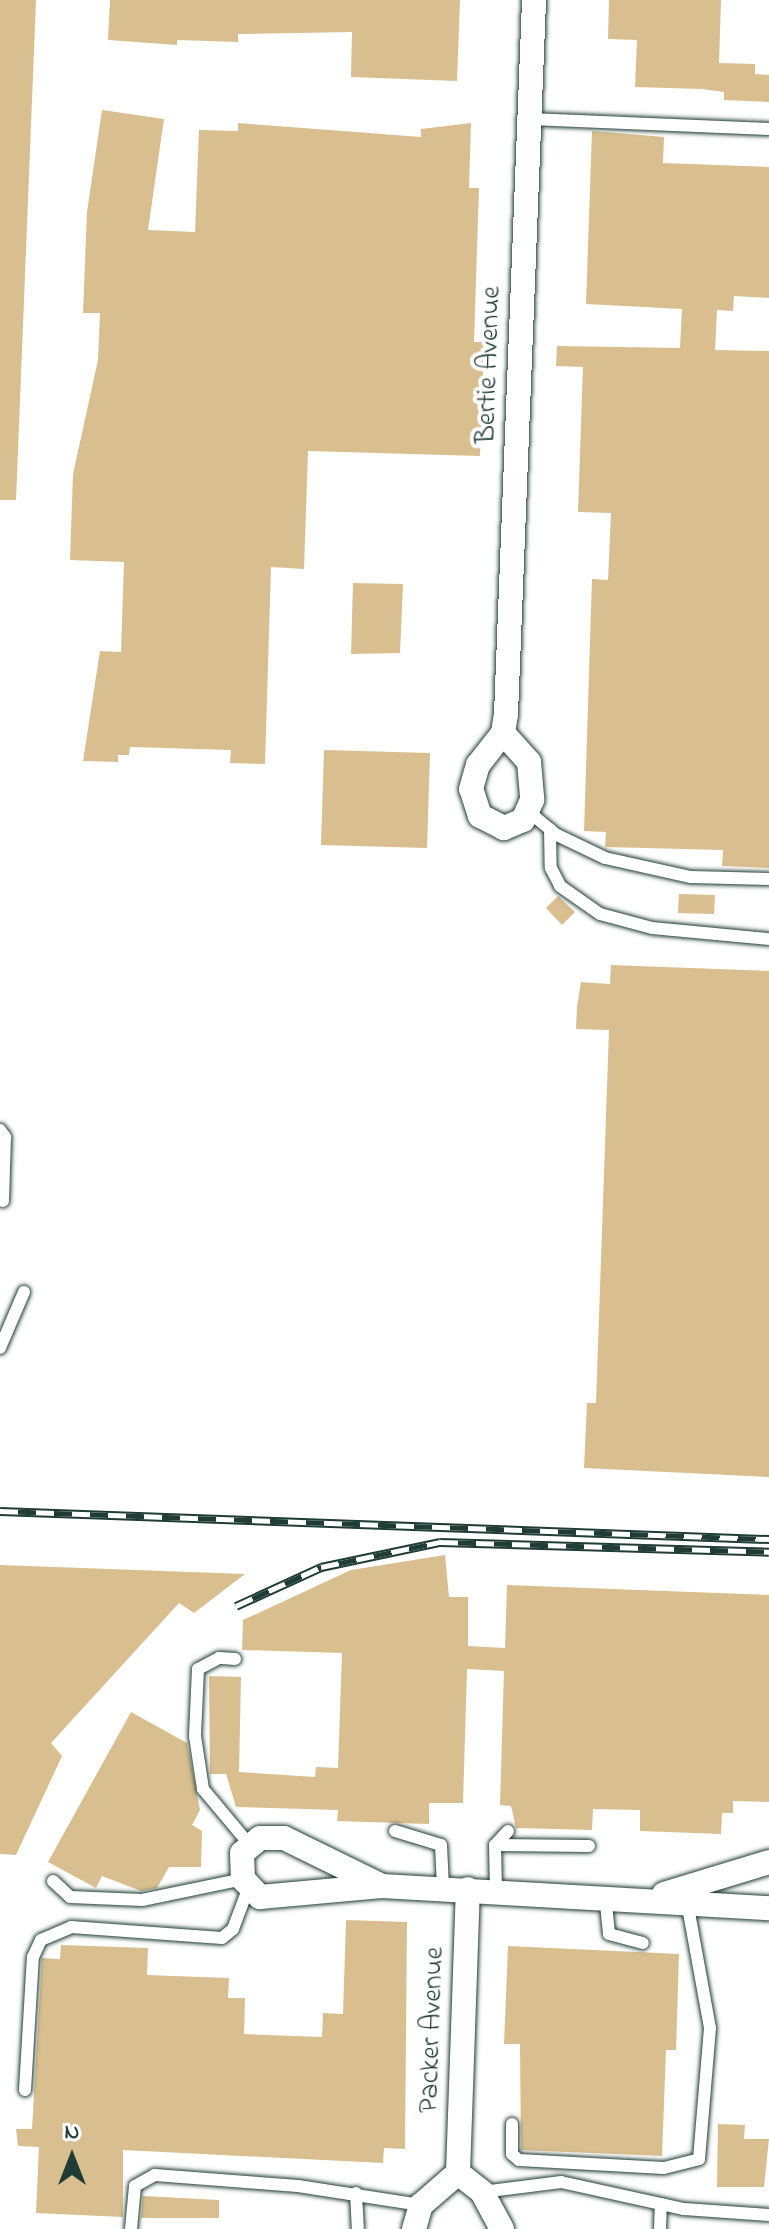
<!DOCTYPE html>
<html>
<head>
<meta charset="utf-8">
<style>
	body { margin:0 }
	#map { position:relative; width:769px; height:2229px; overflow:hidden; background:#fff; font-family:"Indie Flower",sans-serif }
	div>[style] { position:absolute }
	[style*='--x'] { left:calc(var(--x)*1px); top:calc(var(--y)*1px); width:calc(var(--w)*1px); rotate:calc(var(--a)*1deg) }
	.building>* { inset:0; background:#d9bf8f }
	.roads { filter:drop-shadow(0 0 2px #1f3d34) drop-shadow(0 0 2px #1f3d34) }
	.service>* { height:12px; margin:-6px; padding:0 6px; transform-origin:6px; border-radius:6px; background:#fff }
	.minor>* { height:24px; margin:-12px; padding:0 12px; transform-origin:12px; border-radius:12px; background:#fff }
	.rail>* { height:9px; margin-top:-4.5px; transform-origin:0; background:repeating-linear-gradient(90deg,#fff 0 18px,#1f3d34 0 36px); box-sizing:border-box; border-block:2px solid #1f3d34 }
	span { translate:-50% -50%; white-space:nowrap; text-align:center; line-height:1.15; -webkit-text-stroke:8px #fff; paint-order:stroke }
	.street-label { font-size:28px; color:#1f3d34 }
	.north { position:absolute; left:32px; top:2117px; width:80px; height:80px; -webkit-text-stroke:6px #fff; paint-order:stroke; rotate:0deg; font-size:22px; font-weight:700; line-height:32px; text-align:center; color:#1f3d34 }
	.north::after { content:''; display:block; margin:auto; width:28px; height:36px; background:#1f3d34; clip-path:polygon(50% 0,100% 100%,50% 72%,0 100%) }
</style>
</head>
<body>
<div id="map">
	<div class="building">
		<div style="clip-path:polygon(0 0,36px 0,16px 500px,0 500px)"></div>
		<div style="clip-path:polygon(110px 0,460px 0,457px 81px,351px 77px,352px 32px,238px 34px,238px 42px,177px 40px,177px 45px,108px 40px)"></div>
		<div style="clip-path:polygon(609px 0,721px 0,719px 63px,755px 64px,755px 74px,769px 75px,769px 102px,724px 100px,724px 92px,702px 89px,635px 87px,637px 40px,608px 39px)"></div>
		<div style="clip-path:polygon(102px 110px,164px 119px,148px 230px,195px 232px,199px 130px,238px 131px,238px 123px,421px 137px,421px 129px,471px 123px,469px 188px,479px 188px,474px 342px,484px 342px,480px 456px,308px 451px,304px 569px,271px 567px,265px 764px,230px 763px,231px 750px,130px 747px,129px 755px,118px 755px,118px 762px,83px 761px,100px 651px,121px 652px,124px 562px,70px 560px,73px 474px,98px 360px,100px 313px,83px 313px,87px 212px)"></div>
		<div style="clip-path:polygon(592px 131px,664px 137px,663px 163px,769px 167px,769px 298px,734px 296px,733px 311px,717px 310px,715px 350px,769px 351px,769px 868px,722px 866px,723px 850px,605px 847px,606px 832px,584px 831px,592px 579px,608px 580px,611px 513px,578px 512px,583px 367px,556px 366px,557px 346px,680px 348px,682px 309px,586px 304px)"></div>
		<div style="clip-path:polygon(353px 583px,403px 584px,400px 653px,351px 654px)"></div>
		<div style="clip-path:polygon(324px 750px,430px 753px,427px 848px,321px 845px)"></div>
		<div style="clip-path:polygon(679px 894px,715px 895px,714px 914px,678px 913px)"></div>
		<div style="clip-path:polygon(558px 896px,575px 912px,562px 925px,546px 908px)"></div>
		<div style="clip-path:polygon(611px 965px,769px 971px,769px 1477px,584px 1468px,587px 1403px,596px 1403px,609px 1030px,576px 1029px,577px 1007px,581px 982px,610px 984px)"></div>
		<div style="clip-path:polygon(445px 1555px,449px 1597px,468px 1597px,468px 1646px,505px 1648px,507px 1585px,769px 1595px,769px 1802px,733px 1801px,733px 1813px,722px 1813px,721px 1834px,640px 1831px,640px 1810px,593px 1809px,592px 1830px,516px 1828px,511px 1806px,500px 1805px,504px 1671px,467px 1669px,463px 1803px,429px 1803px,429px 1824px,337px 1821px,338px 1810px,236px 1807px,226px 1774px,210px 1774px,209px 1676px,241px 1677px,239px 1772px,315px 1777px,316px 1767px,338px 1768px,342px 1653px,242px 1650px,243px 1620px,351px 1570px)"></div>
		<div style="clip-path:polygon(0 1565px,245px 1574px,194px 1613px,179px 1603px,51px 1743px,62px 1756px,16px 1855px,0 1854px)"></div>
		<div style="clip-path:polygon(131px 1712px,187px 1743px,200px 1810px,192px 1825px,202px 1831px,201px 1867px,169px 1867px,157px 1888px,141px 1891px,102px 1876px,96px 1888px,48px 1862px)"></div>
		<div style="clip-path:polygon(346px 1920px,407px 1922px,405px 2149px,384px 2148px,383px 2163px,123px 2150px,123px 2217px,36px 2213px,39px 2147px,18px 2146px,16px 2129px,32px 2129px,42px 1958px,60px 1959px,61px 1945px,148px 1948px,147px 1975px,229px 1978px,228px 1998px,245px 1998px,244px 2034px,322px 2037px,323px 2013px,343px 2014px)"></div>
		<div style="clip-path:polygon(508px 1946px,679px 1954px,676px 2050px,666px 2050px,662px 2156px,521px 2150px,520px 2044px,504px 2044px)"></div>
		<div style="clip-path:polygon(718px 2124px,745px 2125px,744px 2139px,769px 2139px,764px 2187px,717px 2187px)"></div>
		<div style="clip-path:polygon(143px 2196px,219px 2200px,219px 2218px,141px 2218px)"></div>
	</div>
	<div class="roads">
		<div class="service">
			<div style="--x:530;--y:119;--w:239;--a:2.4"></div>
			<div style="--x:528;--y:811;--w:35;--a:40"></div>
			<div style="--x:555;--y:834;--w:55;--a:25.6"></div>
			<div style="--x:605;--y:858;--w:88;--a:12.5"></div>
			<div style="--x:691;--y:877;--w:78;--a:1.5"></div>
			<div style="--x:550;--y:829;--w:39;--a:89"></div>
			<div style="--x:551;--y:868;--w:20;--a:63"></div>
			<div style="--x:560;--y:886;--w:49;--a:35"></div>
			<div style="--x:600;--y:914;--w:54;--a:15.1"></div>
			<div style="--x:652;--y:928;--w:118;--a:5.4"></div>
			<div style="--x:0;--y:1130;--w:9;--a:54"></div>
			<div style="--x:5;--y:1137;--w:64;--a:91.8"></div>
			<div style="--x:0;--y:1348;--w:61;--a:-66.8"></div>
			<div style="--x:235;--y:1659;--w:16;--a:-176"></div>
			<div style="--x:219;--y:1658;--w:24;--a:152"></div>
			<div style="--x:198;--y:1669;--w:67;--a:92.6"></div>
			<div style="--x:195;--y:1736;--w:54;--a:81.4"></div>
			<div style="--x:203;--y:1789;--w:72;--a:50.1"></div>
			<div style="--x:395;--y:1831;--w:48;--a:16.9"></div>
			<div style="--x:441;--y:1845;--w:43;--a:87.3"></div>
			<div style="--x:495;--y:1845;--w:94;--a:0.6"></div>
			<div style="--x:53;--y:1881;--w:23;--a:43"></div>
			<div style="--x:70;--y:1897;--w:72;--a:2.4"></div>
			<div style="--x:142;--y:1900;--w:103;--a:-11.7"></div>
			<div style="--x:496;--y:1891;--w:46;--a:-91.2"></div>
			<div style="--x:495;--y:1845;--w:19;--a:-47"></div>
			<div style="--x:605;--y:1895;--w:39;--a:84"></div>
			<div style="--x:609;--y:1934;--w:35;--a:15"></div>
			<div style="--x:25;--y:2090;--w:133;--a:-86.6"></div>
			<div style="--x:33;--y:1957;--w:19;--a:-65"></div>
			<div style="--x:41;--y:1940;--w:33;--a:-23"></div>
			<div style="--x:71;--y:1927;--w:151;--a:4.2"></div>
			<div style="--x:222;--y:1938;--w:14;--a:-39"></div>
			<div style="--x:233;--y:1929;--w:43;--a:-69.4"></div>
			<div style="--x:512;--y:2124;--w:30;--a:90"></div>
			<div style="--x:512;--y:2154;--w:9;--a:41"></div>
			<div style="--x:519;--y:2160;--w:145;--a:3.2"></div>
			<div style="--x:664;--y:2168;--w:36;--a:-14"></div>
			<div style="--x:699;--y:2159;--w:131;--a:-85.2"></div>
			<div style="--x:710;--y:2028;--w:129;--a:-100.3"></div>
			<div style="--x:482;--y:2192;--w:80;--a:-7.2"></div>
			<div style="--x:561;--y:2182;--w:126;--a:12.4"></div>
			<div style="--x:684;--y:2209;--w:85;--a:4"></div>
			<div style="--x:356;--y:2193;--w:36;--a:87"></div>
			<div style="--x:131;--y:2229;--w:43;--a:-84.7"></div>
			<div style="--x:135;--y:2186;--w:23;--a:-29"></div>
			<div style="--x:155;--y:2175;--w:143;--a:4.4"></div>
			<div style="--x:298;--y:2186;--w:124;--a:8.8"></div>
			<div style="--x:660;--y:2229;--w:25;--a:-88"></div>
		</div>
		<div class="minor">
			<div style="--x:503;--y:733;--w:39;--a:48"></div>
			<div style="--x:529;--y:762;--w:38;--a:85"></div>
			<div style="--x:532;--y:800;--w:22;--a:114"></div>
			<div style="--x:523;--y:820;--w:21;--a:157"></div>
			<div style="--x:504;--y:828;--w:27;--a:-153"></div>
			<div style="--x:480;--y:816;--w:28;--a:-108"></div>
			<div style="--x:471;--y:789;--w:25;--a:-74"></div>
			<div style="--x:478;--y:765;--w:41;--a:-52"></div>
			<div style="--x:503;--y:733;--w:19;--a:-81"></div>
			<div style="--x:506;--y:714;--w:715;--a:-87.75"></div>
			<div style="--x:382;--y:1886;--w:109;--a:-153.9"></div>
			<div style="--x:284;--y:1838;--w:24;--a:180"></div>
			<div style="--x:260;--y:1838;--w:23;--a:140"></div>
			<div style="--x:242;--y:1853;--w:26;--a:88"></div>
			<div style="--x:243;--y:1879;--w:25;--a:47"></div>
			<div style="--x:260;--y:1897;--w:122;--a:-5.2"></div>
			<div style="--x:382;--y:1886;--w:388;--a:3.3"></div>
			<div style="--x:664;--y:1894;--w:110;--a:-16.9"></div>
			<div style="--x:458;--y:2173;--w:284;--a:-88"></div>
			<div style="--x:458;--y:2173;--w:31;--a:38"></div>
			<div style="--x:482;--y:2192;--w:42;--a:61.6"></div>
			<div style="--x:414;--y:2229;--w:25;--a:-74"></div>
			<div style="--x:421;--y:2205;--w:49;--a:-40.9"></div>
		</div>
	</div>
	<div class="rail">
		<div style="--x:0;--y:1511;--w:770;--a:2.09"></div>
		<div style="--x:236;--y:1606;--w:94;--a:-24.6"></div>
		<div style="--x:321;--y:1567;--w:122;--a:-11.9"></div>
		<div style="--x:440;--y:1542;--w:329;--a:1.7"></div>
	</div>
	<div class="street-label">
		<span style="left:490px;top:365px;rotate:-88deg">Bertie Avenue</span>
		<span style="left:433px;top:2030px;rotate:-88deg">Packer Avenue</span>
	</div>
	<div class="north">N</div>
</div>
</body>
</html>
